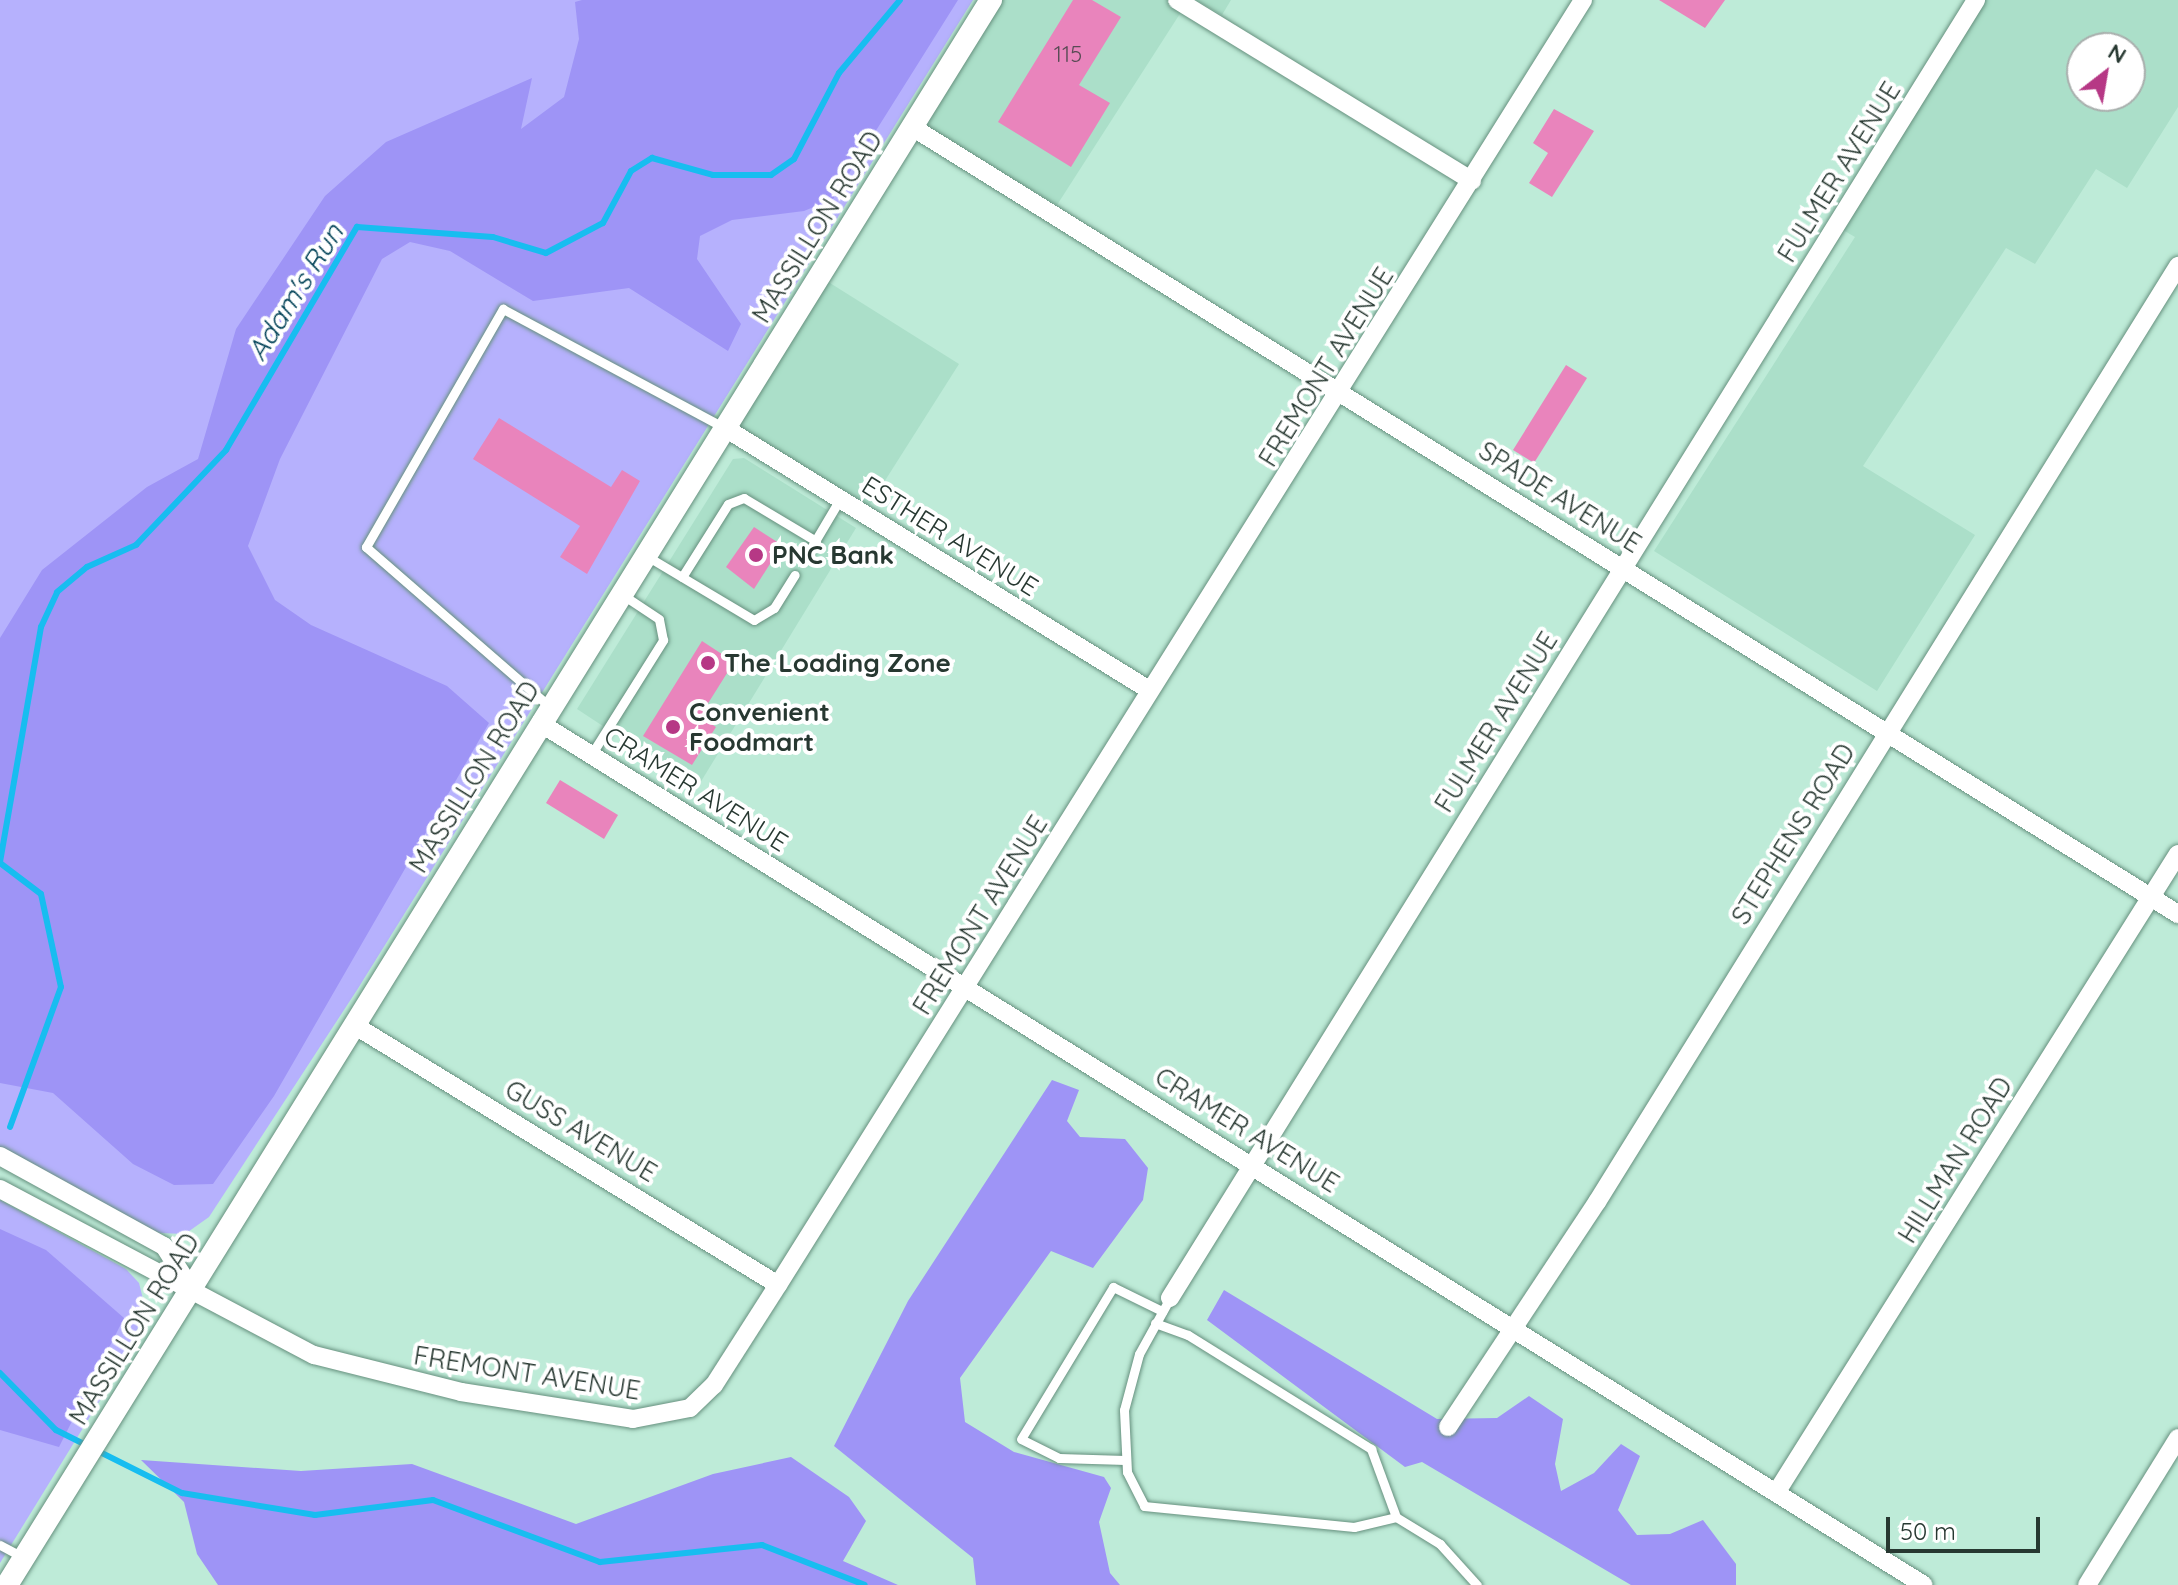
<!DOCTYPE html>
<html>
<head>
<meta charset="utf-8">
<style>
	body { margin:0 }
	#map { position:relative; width:2178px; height:1585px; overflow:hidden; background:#beebd8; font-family:Quicksand,sans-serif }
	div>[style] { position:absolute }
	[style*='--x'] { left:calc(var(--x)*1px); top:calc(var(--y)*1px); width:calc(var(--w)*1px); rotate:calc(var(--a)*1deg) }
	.built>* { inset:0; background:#abdfc9 }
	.green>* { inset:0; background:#b6b1fd }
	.forest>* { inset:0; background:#9e94f6 }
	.stream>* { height:6px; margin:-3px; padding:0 3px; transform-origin:3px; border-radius:3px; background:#17bdf0 }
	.building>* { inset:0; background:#e984bc }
	.roads { filter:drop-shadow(0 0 2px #66907e) drop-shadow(0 0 2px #66907e) }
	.service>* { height:9px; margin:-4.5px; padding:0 4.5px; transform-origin:4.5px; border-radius:4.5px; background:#fff }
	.minor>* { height:18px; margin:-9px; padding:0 9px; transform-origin:9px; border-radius:9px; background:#fff }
	.tertiary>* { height:22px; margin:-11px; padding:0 11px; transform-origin:11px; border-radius:11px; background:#fff }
	.dots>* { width:22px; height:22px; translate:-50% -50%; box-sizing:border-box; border:4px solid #fff; border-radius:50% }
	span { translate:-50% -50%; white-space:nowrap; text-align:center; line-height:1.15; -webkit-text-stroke:8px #fff; paint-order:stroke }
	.number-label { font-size:22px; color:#584b54 }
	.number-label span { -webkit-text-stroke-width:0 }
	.street-label { font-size:26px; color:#273831 }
	.poi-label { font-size:26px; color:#273831; font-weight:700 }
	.left { translate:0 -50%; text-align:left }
	.water-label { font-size:28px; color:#044459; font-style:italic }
	.north { position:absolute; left:2066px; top:32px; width:80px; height:80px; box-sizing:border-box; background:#fff; border:2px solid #a9afad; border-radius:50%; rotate:31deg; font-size:22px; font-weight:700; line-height:32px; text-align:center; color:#273831 }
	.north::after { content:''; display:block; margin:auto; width:28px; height:36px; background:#b63885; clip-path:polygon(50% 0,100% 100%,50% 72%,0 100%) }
	.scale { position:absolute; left:1886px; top:1517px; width:154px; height:36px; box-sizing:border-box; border:4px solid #273831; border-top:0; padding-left:10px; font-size:24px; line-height:28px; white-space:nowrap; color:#273831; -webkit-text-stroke:6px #fff; paint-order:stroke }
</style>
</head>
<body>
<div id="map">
	<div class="built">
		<div style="clip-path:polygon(996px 0,1169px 0,1183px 9px,1057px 205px,920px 125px)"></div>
		<div style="clip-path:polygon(1196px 0,1231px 0,1222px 15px)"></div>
		<div style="clip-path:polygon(evenodd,1984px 0,2178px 0,2178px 107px,2127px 188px,2096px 169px,2035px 264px,2006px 248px,1863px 466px,1975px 535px,1877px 691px,1654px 551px,1855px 237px,1843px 230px,1984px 0,2082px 48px,2130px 48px,2130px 96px,2082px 96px,2082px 48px)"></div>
		<div style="clip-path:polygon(822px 278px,959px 364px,867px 509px,731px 426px)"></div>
		<div style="clip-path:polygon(744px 458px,856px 528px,697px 788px,577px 709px,733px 459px)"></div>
	</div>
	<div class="green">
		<div style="clip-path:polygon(0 0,973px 0,357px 990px,209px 1217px,185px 1234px,159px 1233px,0 1151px)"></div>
		<div style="clip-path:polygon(0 1200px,126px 1269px,139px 1283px,146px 1311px,115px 1376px,0 1563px)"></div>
	</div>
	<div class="forest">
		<div style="clip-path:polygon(958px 0,833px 199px,804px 211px,732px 220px,700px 236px,697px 259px,741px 324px,728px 351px,629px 288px,533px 301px,450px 251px,410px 242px,382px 259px,280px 459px,248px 546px,275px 600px,311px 625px,447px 686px,489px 723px,274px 1096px,213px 1184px,174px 1185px,133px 1164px,53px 1093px,0 1083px,0 638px,42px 570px,147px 487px,198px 459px,236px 329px,325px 196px,386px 142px,532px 78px,521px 129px,564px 97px,579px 39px,575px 2px,582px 0)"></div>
		<div style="clip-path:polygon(1052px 1080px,1079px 1090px,1067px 1121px,1080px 1137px,1125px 1139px,1148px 1168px,1143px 1200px,1093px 1268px,1051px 1251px,960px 1378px,965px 1422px,1014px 1452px,1104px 1477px,1111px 1488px,1099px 1522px,1110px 1573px,1120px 1585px,976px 1585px,973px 1558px,834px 1446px,908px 1301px)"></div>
		<div style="clip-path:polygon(0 1229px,46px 1250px,124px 1318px,59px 1447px,0 1430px)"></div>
		<div style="clip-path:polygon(1224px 1290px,1437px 1419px,1497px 1418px,1529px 1396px,1563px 1419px,1555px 1464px,1561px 1491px,1594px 1473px,1621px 1444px,1640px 1456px,1618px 1510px,1637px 1535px,1670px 1534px,1703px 1520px,1736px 1564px,1736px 1585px,1631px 1585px,1422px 1462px,1405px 1467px,1207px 1320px)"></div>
		<div style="clip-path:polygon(791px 1457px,849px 1497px,866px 1521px,843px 1561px,898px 1585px,218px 1585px,197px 1554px,184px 1502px,141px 1460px,301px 1471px,412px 1464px,576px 1524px,713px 1474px)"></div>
	</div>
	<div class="stream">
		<div style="--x:0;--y:862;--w:239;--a:-80.1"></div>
		<div style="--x:41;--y:627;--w:38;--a:-65"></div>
		<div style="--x:57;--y:592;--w:39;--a:-40"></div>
		<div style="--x:87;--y:567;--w:54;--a:-24.2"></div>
		<div style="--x:136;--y:545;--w:131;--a:-46.5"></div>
		<div style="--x:226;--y:450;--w:259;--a:-59.6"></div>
		<div style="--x:357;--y:227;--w:136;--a:4.2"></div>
		<div style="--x:493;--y:237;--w:55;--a:16.8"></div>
		<div style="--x:546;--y:253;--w:64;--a:-27.8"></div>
		<div style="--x:603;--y:223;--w:59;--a:-61.7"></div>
		<div style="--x:631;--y:171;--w:25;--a:-32"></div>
		<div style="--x:652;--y:158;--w:63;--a:15.6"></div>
		<div style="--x:713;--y:175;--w:58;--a:0"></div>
		<div style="--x:771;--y:175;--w:28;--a:-35"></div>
		<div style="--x:794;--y:159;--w:97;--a:-62.4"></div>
		<div style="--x:839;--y:73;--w:95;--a:-50.1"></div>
		<div style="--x:0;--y:863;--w:51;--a:37.1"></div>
		<div style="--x:41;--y:894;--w:95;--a:77.9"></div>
		<div style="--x:61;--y:987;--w:149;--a:110"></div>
		<div style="--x:0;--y:1373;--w:80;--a:45.5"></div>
		<div style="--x:56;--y:1430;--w:141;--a:26.6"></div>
		<div style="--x:182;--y:1493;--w:135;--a:9.4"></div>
		<div style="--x:315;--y:1515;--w:119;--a:-7.2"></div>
		<div style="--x:433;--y:1500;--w:178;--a:20.4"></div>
		<div style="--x:600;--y:1562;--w:163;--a:-6"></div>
		<div style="--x:762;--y:1545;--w:110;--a:21.2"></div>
	</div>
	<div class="building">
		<div style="clip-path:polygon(1073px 0,1092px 0,1121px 17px,1079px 85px,1110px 103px,1071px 167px,998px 122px)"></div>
		<div style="clip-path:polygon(1659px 0,1725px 0,1705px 28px)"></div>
		<div style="clip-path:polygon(1554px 109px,1594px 131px,1552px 197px,1529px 183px,1548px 153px,1533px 143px)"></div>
		<div style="clip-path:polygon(1566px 365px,1587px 378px,1534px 463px,1513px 450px)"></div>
		<div style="clip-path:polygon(499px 418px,611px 487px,622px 470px,640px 481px,587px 574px,560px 557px,580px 526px,473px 459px)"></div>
		<div style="clip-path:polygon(754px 527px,782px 545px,754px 589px,726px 567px)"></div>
		<div style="clip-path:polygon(702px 641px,734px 662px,707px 705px,714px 710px,707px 721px,716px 727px,692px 765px,643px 736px)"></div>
		<div style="clip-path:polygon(560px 780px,618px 815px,604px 839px,546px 803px)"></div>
	</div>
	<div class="roads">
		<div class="service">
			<div style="--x:645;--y:555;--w:127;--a:30.8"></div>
			<div style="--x:754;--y:620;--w:23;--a:-31"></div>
			<div style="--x:774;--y:608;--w:39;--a:-58"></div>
			<div style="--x:805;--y:558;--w:69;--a:-59.3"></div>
			<div style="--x:682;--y:577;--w:86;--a:-57.8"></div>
			<div style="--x:728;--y:504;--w:17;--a:-21"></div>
			<div style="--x:744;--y:498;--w:84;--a:30.8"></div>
			<div style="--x:550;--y:707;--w:244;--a:-139"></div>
			<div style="--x:366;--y:547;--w:275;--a:-60.1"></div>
			<div style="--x:503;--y:309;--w:252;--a:28.2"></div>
			<div style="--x:591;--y:755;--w:136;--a:-57.9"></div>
			<div style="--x:663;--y:640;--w:21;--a:-101"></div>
			<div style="--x:659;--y:619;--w:43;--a:-146.3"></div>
			<div style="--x:1170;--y:1298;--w:64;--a:119"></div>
			<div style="--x:1139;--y:1354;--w:58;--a:105"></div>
			<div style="--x:1124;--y:1410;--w:62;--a:87.2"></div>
			<div style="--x:1127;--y:1472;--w:38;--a:63"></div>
			<div style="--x:1144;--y:1506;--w:211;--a:5.7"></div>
			<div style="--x:1354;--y:1527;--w:43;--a:-13.4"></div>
			<div style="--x:1396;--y:1517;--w:52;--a:31.5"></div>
			<div style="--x:1440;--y:1544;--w:55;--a:47.9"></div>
			<div style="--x:1155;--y:1323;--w:35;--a:20"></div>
			<div style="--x:1188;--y:1335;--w:216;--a:31.9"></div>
			<div style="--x:1371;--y:1449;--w:72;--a:69.8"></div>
			<div style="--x:1125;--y:1460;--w:66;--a:-178.3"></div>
			<div style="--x:1059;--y:1458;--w:42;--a:-153.4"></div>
			<div style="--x:1021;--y:1439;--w:178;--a:-58.8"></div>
			<div style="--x:1113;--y:1287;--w:55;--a:26.1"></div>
			<div style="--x:0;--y:1545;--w:27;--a:28"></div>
		</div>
		<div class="minor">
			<div style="--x:1177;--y:0;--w:346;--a:31.5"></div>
			<div style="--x:912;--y:127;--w:1491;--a:31.87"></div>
			<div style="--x:725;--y:428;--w:496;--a:31.7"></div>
			<div style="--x:540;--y:723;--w:1630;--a:31.92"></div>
			<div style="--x:354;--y:1025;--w:497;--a:31.5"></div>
			<div style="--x:0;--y:1156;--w:187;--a:28.8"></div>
			<div style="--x:164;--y:1246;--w:52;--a:57.5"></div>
			<div style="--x:0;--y:1189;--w:355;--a:27.9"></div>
			<div style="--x:314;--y:1355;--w:152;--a:14.1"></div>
			<div style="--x:461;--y:1392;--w:174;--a:8.9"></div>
			<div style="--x:633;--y:1419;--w:58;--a:-10.9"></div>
			<div style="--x:690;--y:1408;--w:33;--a:-44"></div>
			<div style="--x:714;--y:1385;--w:119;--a:-57.4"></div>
			<div style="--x:778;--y:1285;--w:1516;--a:-57.93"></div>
			<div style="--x:1170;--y:1298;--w:1528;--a:-58.16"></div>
			<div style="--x:1448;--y:1427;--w:270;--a:-56.5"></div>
			<div style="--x:1597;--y:1202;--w:1102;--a:-58.17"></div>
			<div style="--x:1776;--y:1493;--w:755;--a:-57.83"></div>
			<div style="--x:2087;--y:1585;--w:173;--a:-58.2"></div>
		</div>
		<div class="tertiary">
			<div style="--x:7;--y:1585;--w:1866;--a:-58.17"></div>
		</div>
	</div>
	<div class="dots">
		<div style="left:756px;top:555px;background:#b63885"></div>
		<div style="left:708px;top:663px;background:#b63885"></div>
		<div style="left:673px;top:727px;background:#b63885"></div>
	</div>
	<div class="number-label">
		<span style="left:1068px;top:55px">115</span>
	</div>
	<div class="street-label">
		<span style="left:1839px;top:172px;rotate:-58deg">FULMER AVENUE</span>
		<span style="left:817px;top:227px;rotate:-58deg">MASSILLON ROAD</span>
		<span style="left:1326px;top:367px;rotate:-58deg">FREMONT AVENUE</span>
		<span style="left:1560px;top:497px;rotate:32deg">SPADE AVENUE</span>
		<span style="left:950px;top:536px;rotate:32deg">ESTHER AVENUE</span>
		<span style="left:1496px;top:722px;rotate:-58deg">FULMER AVENUE</span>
		<span style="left:474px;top:777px;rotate:-58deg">MASSILLON ROAD</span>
		<span style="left:696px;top:789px;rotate:32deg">CRAMER AVENUE</span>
		<span style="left:1793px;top:834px;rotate:-58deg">STEPHENS ROAD</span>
		<span style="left:980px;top:915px;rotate:-58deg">FREMONT AVENUE</span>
		<span style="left:1247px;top:1130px;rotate:32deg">CRAMER AVENUE</span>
		<span style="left:581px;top:1131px;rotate:31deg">GUSS AVENUE</span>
		<span style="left:1955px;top:1160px;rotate:-58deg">HILLMAN ROAD</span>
		<span style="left:134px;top:1329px;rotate:-58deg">MASSILLON ROAD</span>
		<span style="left:527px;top:1373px;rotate:9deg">FREMONT AVENUE</span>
	</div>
	<div class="poi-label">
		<span class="left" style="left:772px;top:555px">PNC Bank</span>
		<span class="left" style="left:724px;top:663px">The Loading Zone</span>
		<span class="left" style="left:689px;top:727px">Convenient<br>Foodmart</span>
	</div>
	<div class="water-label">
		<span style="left:295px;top:292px;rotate:-58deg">Adam's Run</span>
	</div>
	<div class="north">N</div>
	<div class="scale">50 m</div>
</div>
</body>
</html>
